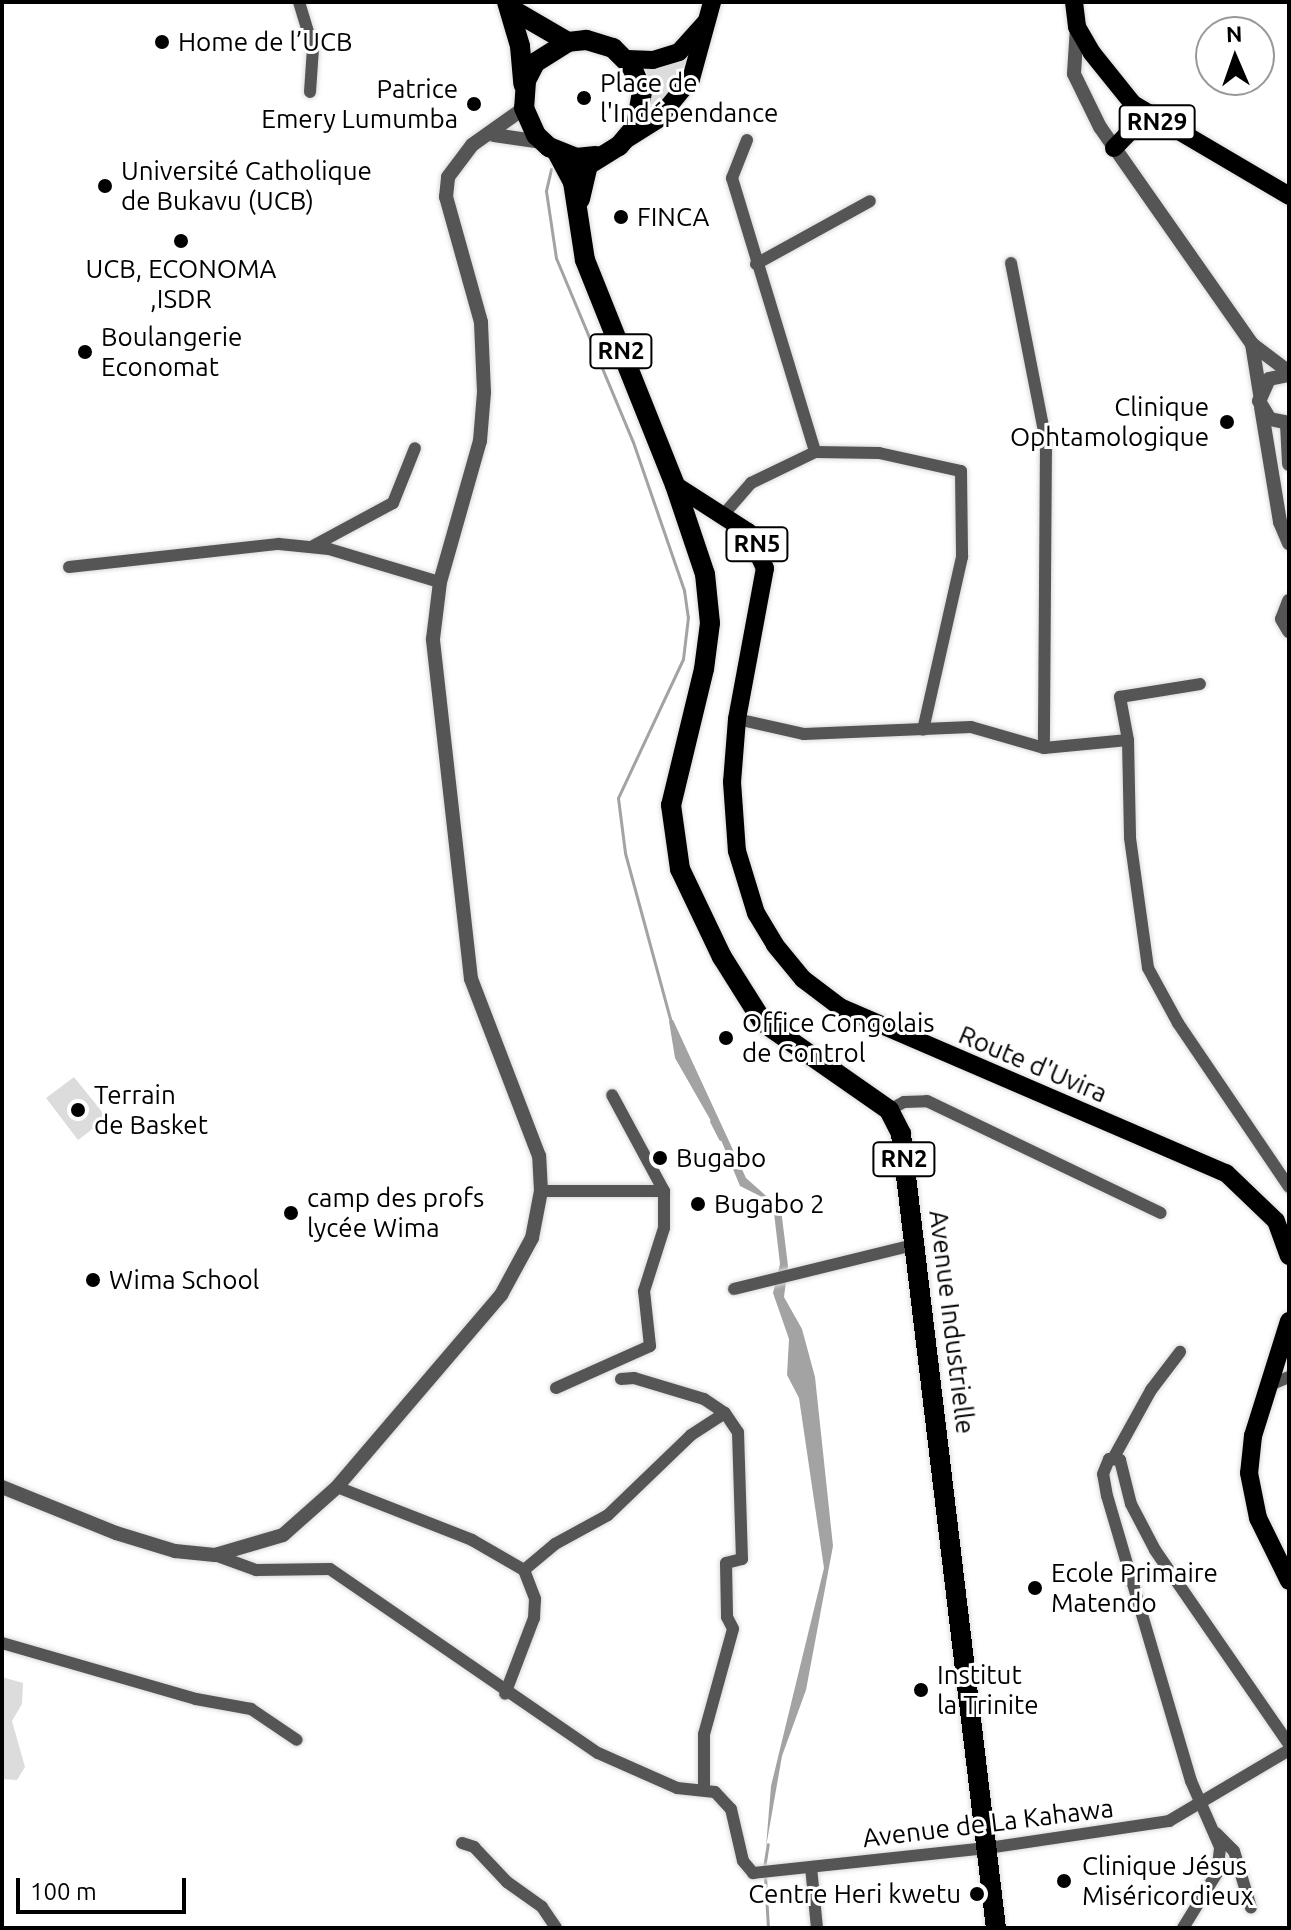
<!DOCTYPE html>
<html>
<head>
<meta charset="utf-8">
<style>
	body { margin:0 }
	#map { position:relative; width:1291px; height:1930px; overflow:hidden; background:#fff; font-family:Ubuntu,sans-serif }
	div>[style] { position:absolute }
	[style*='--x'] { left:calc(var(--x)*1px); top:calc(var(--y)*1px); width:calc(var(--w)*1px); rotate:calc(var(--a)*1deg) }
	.green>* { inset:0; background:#dcdcdc }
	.water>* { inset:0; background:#a3a3a3 }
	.stream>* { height:3px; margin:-1.5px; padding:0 1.5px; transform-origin:1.5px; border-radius:1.5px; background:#a3a3a3 }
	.roads { filter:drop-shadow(0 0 2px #dbdbdb) drop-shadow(0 0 2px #dbdbdb) }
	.minor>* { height:12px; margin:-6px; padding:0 6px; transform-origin:6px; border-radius:6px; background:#555 }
	.tertiary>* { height:14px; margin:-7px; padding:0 7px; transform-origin:7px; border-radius:7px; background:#555 }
	.primary>* { height:18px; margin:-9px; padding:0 9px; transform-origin:9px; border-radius:9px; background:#000 }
	.trunk>* { height:20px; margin:-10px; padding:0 10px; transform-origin:10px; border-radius:10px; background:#000 }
	.dots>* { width:22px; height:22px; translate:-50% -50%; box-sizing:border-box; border:4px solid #fff; border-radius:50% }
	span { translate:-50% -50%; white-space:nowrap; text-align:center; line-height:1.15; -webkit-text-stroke:6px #fff; paint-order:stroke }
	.shield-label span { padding:2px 6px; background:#fff; border:2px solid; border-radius:6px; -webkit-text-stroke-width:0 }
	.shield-label { font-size:24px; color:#000; font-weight:700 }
	.poi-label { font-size:26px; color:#000 }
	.left { translate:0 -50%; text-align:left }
	.right { translate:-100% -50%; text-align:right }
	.street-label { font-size:26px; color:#000 }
	.frame { position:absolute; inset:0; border:4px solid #000; pointer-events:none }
	.north { position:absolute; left:1195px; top:16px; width:80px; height:80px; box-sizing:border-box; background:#fff; border:2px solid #999; border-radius:50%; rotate:358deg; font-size:22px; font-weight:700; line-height:32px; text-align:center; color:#000 }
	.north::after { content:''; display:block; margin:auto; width:28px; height:36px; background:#000; clip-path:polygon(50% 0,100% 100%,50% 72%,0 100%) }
	.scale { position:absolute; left:16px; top:1878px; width:170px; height:36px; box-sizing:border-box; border:4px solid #000; border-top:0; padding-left:10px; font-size:24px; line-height:28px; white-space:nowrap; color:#000; -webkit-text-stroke:6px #fff; paint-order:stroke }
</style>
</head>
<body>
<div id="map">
	<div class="green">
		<div style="clip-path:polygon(689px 56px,670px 94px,647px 116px,647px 66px)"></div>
		<div style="clip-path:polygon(74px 1077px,107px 1118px,78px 1140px,46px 1098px)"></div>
		<div style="clip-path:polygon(2px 1677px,23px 1683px,22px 1704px,12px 1721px,25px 1767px,17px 1780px,2px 1779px)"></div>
	</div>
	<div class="water">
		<div style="clip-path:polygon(673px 1020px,746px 1178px,781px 1209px,788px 1266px,784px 1297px,802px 1329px,815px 1377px,833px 1546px,806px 1690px,782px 1756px,766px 1847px,771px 1786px,824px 1568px,799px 1398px,787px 1375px,789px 1339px,773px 1293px,780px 1264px,774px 1213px,762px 1197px,740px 1186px,719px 1135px,675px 1058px,669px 1021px)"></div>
	</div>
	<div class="stream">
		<div style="--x:551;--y:169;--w:23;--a:103"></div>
		<div style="--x:546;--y:191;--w:68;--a:81.5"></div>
		<div style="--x:556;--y:258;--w:199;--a:67.3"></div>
		<div style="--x:633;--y:442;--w:157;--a:71"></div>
		<div style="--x:684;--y:590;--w:27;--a:82"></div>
		<div style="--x:688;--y:617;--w:42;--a:96.8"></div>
		<div style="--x:683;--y:659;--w:153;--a:115.1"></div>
		<div style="--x:618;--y:798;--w:55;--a:82.7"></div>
		<div style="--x:625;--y:853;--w:175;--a:74.8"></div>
		<div style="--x:711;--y:1121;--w:20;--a:63"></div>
		<div style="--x:764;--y:1868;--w:24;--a:-81"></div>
		<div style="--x:765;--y:1876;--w:52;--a:86.7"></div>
	</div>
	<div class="roads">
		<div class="minor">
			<div style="--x:299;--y:2;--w:48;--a:73.1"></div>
			<div style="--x:313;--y:48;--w:44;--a:93.9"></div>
			<div style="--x:747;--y:140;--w:41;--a:111.5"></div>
			<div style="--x:732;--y:178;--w:286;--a:73.1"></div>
			<div style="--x:1011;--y:263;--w:182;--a:78.9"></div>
			<div style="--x:1046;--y:442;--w:306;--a:90.4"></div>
			<div style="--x:756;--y:264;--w:130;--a:-28.9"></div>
			<div style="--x:724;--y:514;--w:41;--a:-48.9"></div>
			<div style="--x:751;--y:483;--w:71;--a:-25.8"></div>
			<div style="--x:815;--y:452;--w:64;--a:0.9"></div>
			<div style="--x:879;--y:453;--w:84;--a:12.4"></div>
			<div style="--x:961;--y:471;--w:86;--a:89.3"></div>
			<div style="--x:962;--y:557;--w:177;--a:102.7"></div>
			<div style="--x:313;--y:546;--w:91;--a:-28.3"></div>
			<div style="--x:393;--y:503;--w:59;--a:-68.2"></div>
			<div style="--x:69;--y:567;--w:211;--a:-6.3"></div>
			<div style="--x:279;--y:544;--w:50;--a:5.7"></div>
			<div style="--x:329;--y:549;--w:116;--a:16.6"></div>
			<div style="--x:737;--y:719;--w:69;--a:12.6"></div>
			<div style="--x:804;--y:734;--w:167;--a:-2.4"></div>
			<div style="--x:971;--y:727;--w:76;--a:16"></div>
			<div style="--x:1044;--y:748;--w:84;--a:-5.4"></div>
			<div style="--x:1128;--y:740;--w:98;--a:88.8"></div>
			<div style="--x:1130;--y:838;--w:131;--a:82.1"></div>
			<div style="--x:1148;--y:968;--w:63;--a:61.4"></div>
			<div style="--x:1178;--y:1023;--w:198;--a:55.9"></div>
			<div style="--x:1128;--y:740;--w:44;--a:-100.5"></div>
			<div style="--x:1120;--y:697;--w:81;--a:-9.2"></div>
			<div style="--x:889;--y:1110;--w:17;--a:-28"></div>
			<div style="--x:904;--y:1102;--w:23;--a:-2"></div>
			<div style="--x:927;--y:1101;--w:259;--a:25.6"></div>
			<div style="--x:541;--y:1191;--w:123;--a:0"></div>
			<div style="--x:734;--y:1289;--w:188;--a:-13.8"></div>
			<div style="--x:621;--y:1379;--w:13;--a:-4"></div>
			<div style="--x:634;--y:1378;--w:73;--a:16.7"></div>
			<div style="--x:704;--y:1399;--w:25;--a:34"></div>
			<div style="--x:725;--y:1413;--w:23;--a:56"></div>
			<div style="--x:738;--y:1432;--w:127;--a:88.2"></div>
			<div style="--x:742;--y:1559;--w:16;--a:166"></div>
			<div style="--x:726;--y:1563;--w:54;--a:88.9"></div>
			<div style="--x:727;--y:1617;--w:13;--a:63"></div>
			<div style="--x:733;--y:1629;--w:109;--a:105.4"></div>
			<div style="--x:704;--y:1734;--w:55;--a:90"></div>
			<div style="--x:1270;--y:1385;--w:21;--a:-23"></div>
			<div style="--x:556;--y:1388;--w:103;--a:-24.1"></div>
			<div style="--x:650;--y:1346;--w:55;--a:-96.2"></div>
			<div style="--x:644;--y:1291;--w:66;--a:-72.4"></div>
			<div style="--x:664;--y:1228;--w:37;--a:-90"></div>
			<div style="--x:664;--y:1191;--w:109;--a:-118.4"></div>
			<div style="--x:1114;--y:1457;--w:77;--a:-61.1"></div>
			<div style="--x:1151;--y:1390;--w:48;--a:-52.7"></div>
			<div style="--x:337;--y:1487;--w:145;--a:21.4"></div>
			<div style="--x:472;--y:1540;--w:60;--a:30"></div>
			<div style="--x:524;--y:1570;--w:31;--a:69"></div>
			<div style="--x:535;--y:1599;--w:19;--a:93"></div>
			<div style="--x:534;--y:1618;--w:81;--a:110.9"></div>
			<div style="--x:215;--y:1555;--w:44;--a:20.1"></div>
			<div style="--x:256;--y:1570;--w:74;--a:-0.8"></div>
			<div style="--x:330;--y:1569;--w:325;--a:34.5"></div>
			<div style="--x:598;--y:1753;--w:86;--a:23.9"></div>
			<div style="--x:677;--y:1788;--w:38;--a:6"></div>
			<div style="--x:715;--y:1792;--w:23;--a:47"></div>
			<div style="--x:731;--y:1809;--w:53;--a:77"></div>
			<div style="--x:743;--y:1861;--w:16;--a:50"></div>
			<div style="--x:753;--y:1873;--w:236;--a:-6.1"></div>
			<div style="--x:988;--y:1848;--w:183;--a:-8.5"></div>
			<div style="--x:1169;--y:1821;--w:139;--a:-30.6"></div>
			<div style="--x:524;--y:1570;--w:40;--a:-40"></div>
			<div style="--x:555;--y:1544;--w:60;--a:-28.7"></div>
			<div style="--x:608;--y:1515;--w:115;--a:-43.9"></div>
			<div style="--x:691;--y:1435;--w:40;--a:-32.9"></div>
			<div style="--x:2;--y:1643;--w:202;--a:16.1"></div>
			<div style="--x:196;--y:1699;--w:56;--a:10.3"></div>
			<div style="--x:251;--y:1709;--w:55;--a:34"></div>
			<div style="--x:1216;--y:1833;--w:25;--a:45"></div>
			<div style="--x:1234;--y:1851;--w:59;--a:73.4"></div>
			<div style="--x:462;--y:1843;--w:13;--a:18"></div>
			<div style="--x:474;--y:1847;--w:48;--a:46.7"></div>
			<div style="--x:507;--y:1882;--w:43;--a:35.5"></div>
			<div style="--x:542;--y:1907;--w:25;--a:56"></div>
			<div style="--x:811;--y:1867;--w:61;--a:84.4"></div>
			<div style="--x:1183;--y:1928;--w:65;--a:-58.3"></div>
			<div style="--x:1217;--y:1873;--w:26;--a:-83"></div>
			<div style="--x:1220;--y:1847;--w:72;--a:-113.7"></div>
			<div style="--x:1191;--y:1781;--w:297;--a:-106.4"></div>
			<div style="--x:1107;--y:1496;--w:22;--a:-100"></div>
			<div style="--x:1103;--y:1474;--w:16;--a:-68"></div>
			<div style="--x:1109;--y:1459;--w:11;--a:5"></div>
			<div style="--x:1120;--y:1460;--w:45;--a:76"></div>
			<div style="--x:1131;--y:1504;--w:52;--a:62.4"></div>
			<div style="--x:1155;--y:1550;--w:236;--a:55.4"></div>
		</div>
		<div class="tertiary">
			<div style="--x:1077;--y:27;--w:47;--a:93.7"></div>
			<div style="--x:1074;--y:74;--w:59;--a:63.9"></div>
			<div style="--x:1100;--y:127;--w:265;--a:55"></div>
			<div style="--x:1252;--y:344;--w:46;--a:37.1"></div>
			<div style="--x:494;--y:135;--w:49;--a:8.3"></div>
			<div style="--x:1252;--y:344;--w:51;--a:80.9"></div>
			<div style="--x:1289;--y:375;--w:20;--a:169"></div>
			<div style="--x:1269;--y:379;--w:24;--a:114"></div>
			<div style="--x:1259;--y:401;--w:21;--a:59"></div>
			<div style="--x:1270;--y:419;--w:19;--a:12"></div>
			<div style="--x:1261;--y:407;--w:117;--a:80.6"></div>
			<div style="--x:1280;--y:522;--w:23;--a:67"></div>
			<div style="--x:1287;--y:424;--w:40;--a:87.1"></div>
			<div style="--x:1289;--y:601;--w:19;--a:111"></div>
			<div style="--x:1282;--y:619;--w:14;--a:60"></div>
			<div style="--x:2;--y:1487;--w:123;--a:22"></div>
			<div style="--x:116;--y:1533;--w:62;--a:17"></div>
			<div style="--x:175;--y:1551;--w:40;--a:5.7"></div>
			<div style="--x:215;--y:1555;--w:71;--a:-16.4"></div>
			<div style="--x:283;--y:1535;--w:72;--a:-41.6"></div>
			<div style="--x:337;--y:1487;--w:253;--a:-49.5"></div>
			<div style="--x:501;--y:1295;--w:65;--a:-61.5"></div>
			<div style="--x:532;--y:1238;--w:48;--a:-79.2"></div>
			<div style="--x:541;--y:1191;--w:35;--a:-93"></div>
			<div style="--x:539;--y:1156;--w:190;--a:-111"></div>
			<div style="--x:471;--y:979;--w:342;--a:-96.4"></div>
			<div style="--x:433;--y:639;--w:57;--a:-83"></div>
			<div style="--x:440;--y:582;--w:147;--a:-74.2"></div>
			<div style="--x:480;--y:441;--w:49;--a:-85.3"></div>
			<div style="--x:484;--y:392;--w:70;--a:-92.5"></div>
			<div style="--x:481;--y:322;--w:130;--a:-105.6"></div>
			<div style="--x:446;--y:197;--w:20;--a:-84"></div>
			<div style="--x:448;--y:177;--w:40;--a:-53"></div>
			<div style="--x:472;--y:145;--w:64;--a:-35.4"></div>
		</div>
		<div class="primary">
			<div style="--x:1074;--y:2;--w:25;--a:83"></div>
			<div style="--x:1077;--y:27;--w:30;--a:60"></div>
			<div style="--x:1092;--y:53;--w:65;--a:51.2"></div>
			<div style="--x:1133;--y:104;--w:181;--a:30.5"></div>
			<div style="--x:627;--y:59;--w:26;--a:2"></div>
			<div style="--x:653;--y:60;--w:27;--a:-17"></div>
			<div style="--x:679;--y:52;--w:40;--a:-48"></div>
			<div style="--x:625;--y:140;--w:39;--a:-32"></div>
			<div style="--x:658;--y:119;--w:52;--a:-50.5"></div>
			<div style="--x:691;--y:79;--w:80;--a:-74.7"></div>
			<div style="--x:1114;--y:148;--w:46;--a:-45.9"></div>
			<div style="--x:675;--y:485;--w:87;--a:32.8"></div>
			<div style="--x:748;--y:532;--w:40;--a:65"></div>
			<div style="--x:765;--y:568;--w:154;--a:100.5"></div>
			<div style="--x:737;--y:719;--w:63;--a:94.5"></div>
			<div style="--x:732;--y:782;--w:69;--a:85.9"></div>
			<div style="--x:737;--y:851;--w:65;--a:73"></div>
			<div style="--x:756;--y:913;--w:37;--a:59"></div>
			<div style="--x:775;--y:945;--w:44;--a:50.5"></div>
			<div style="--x:803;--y:979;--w:46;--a:37.1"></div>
			<div style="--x:840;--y:1007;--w:420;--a:23.3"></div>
			<div style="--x:1226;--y:1173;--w:69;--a:43.8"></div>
			<div style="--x:1276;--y:1221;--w:37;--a:70"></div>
			<div style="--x:1289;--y:1321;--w:121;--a:107.4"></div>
			<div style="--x:1253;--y:1436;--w:37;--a:96"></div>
			<div style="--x:1249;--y:1473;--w:46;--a:78.7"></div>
			<div style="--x:1258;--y:1518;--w:70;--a:63.8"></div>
		</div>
		<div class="trunk">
			<div style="--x:507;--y:2;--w:46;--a:73.5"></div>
			<div style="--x:520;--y:46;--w:38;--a:85"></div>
			<div style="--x:511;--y:9;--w:66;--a:30.1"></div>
			<div style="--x:557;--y:152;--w:34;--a:62"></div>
			<div style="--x:573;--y:182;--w:79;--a:81.3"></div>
			<div style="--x:585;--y:260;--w:242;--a:68.2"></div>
			<div style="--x:675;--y:485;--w:94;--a:71.4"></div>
			<div style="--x:705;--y:574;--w:49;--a:84.2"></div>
			<div style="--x:710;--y:623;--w:46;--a:97.4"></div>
			<div style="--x:704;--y:669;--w:140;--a:103.6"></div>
			<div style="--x:671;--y:805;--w:65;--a:82"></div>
			<div style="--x:680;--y:869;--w:98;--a:64.5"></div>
			<div style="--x:722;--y:957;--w:77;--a:57.8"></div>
			<div style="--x:763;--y:1022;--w:154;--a:34.9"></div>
			<div style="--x:889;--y:1110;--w:27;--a:63"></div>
			<div style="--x:901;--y:1134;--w:800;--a:83.18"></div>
			<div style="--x:580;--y:199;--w:35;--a:-77"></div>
			<div style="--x:588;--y:165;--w:36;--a:-32"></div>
			<div style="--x:619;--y:146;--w:26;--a:-50"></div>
			<div style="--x:636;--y:126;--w:36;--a:-80"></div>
			<div style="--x:642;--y:91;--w:26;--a:-113"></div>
			<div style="--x:632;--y:67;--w:27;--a:-135"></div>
			<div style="--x:613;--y:48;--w:28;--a:-163"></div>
			<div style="--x:586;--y:40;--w:18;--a:174"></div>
			<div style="--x:568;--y:42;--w:39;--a:148"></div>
			<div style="--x:535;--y:63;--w:20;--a:117"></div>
			<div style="--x:526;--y:81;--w:27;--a:94"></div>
			<div style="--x:524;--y:108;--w:30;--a:66"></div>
			<div style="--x:536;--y:135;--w:18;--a:43"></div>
			<div style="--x:549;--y:147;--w:29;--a:22"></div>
			<div style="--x:576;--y:158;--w:20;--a:-6"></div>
		</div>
	</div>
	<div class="dots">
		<div style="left:162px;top:42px;background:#000"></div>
		<div style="left:584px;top:98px;background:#000"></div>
		<div style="left:474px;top:104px;background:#000"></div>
		<div style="left:105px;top:186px;background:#000"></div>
		<div style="left:621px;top:217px;background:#000"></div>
		<div style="left:181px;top:241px;background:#000"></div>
		<div style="left:85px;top:352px;background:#000"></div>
		<div style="left:1227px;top:422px;background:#000"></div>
		<div style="left:726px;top:1038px;background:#000"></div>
		<div style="left:78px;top:1110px;background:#000"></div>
		<div style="left:660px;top:1158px;background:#000"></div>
		<div style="left:698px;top:1204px;background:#000"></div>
		<div style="left:291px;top:1213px;background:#000"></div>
		<div style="left:93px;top:1280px;background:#000"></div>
		<div style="left:1035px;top:1588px;background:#000"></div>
		<div style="left:921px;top:1690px;background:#000"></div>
		<div style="left:1064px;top:1881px;background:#000"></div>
		<div style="left:977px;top:1894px;background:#000"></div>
	</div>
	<div class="shield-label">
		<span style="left:1157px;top:122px">RN29</span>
		<span style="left:621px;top:351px">RN2</span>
		<span style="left:757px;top:544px">RN5</span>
		<span style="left:904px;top:1159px">RN2</span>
	</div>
	<div class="poi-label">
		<span class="left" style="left:178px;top:42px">Home de l’UCB</span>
		<span class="left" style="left:600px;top:98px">Place de<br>l'Indépendance</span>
		<span class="right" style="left:458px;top:104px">Patrice<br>Emery Lumumba</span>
		<span class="left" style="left:121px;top:186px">Université Catholique<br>de Bukavu (UCB)</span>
		<span class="left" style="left:637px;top:217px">FINCA</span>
		<span style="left:181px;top:284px">UCB, ECONOMA<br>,ISDR</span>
		<span class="left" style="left:101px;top:352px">Boulangerie<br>Economat</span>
		<span class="right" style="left:1209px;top:422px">Clinique<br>Ophtamologique</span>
		<span class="left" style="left:742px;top:1038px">Office Congolais<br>de Control</span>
		<span class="left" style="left:94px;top:1110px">Terrain<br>de Basket</span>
		<span class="left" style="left:676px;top:1158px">Bugabo</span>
		<span class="left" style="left:307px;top:1213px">camp des profs<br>lycée Wima</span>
		<span class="left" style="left:714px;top:1204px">Bugabo 2</span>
		<span class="left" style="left:109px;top:1280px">Wima School</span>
		<span class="left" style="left:1051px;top:1588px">Ecole Primaire<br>Matendo</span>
		<span class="left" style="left:937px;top:1690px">Institut<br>la Trinite</span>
		<span class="left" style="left:1082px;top:1881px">Clinique Jésus<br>Miséricordieux</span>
		<span class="right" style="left:961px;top:1894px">Centre Heri kwetu</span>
	</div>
	<div class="street-label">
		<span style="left:1033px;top:1064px;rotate:23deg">Route d'Uvira</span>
		<span style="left:952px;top:1322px;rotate:83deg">Avenue Industrielle</span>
		<span style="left:988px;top:1823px;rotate:-7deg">Avenue de La Kahawa</span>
	</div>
	<div class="frame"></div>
	<div class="north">N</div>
	<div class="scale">100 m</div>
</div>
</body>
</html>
